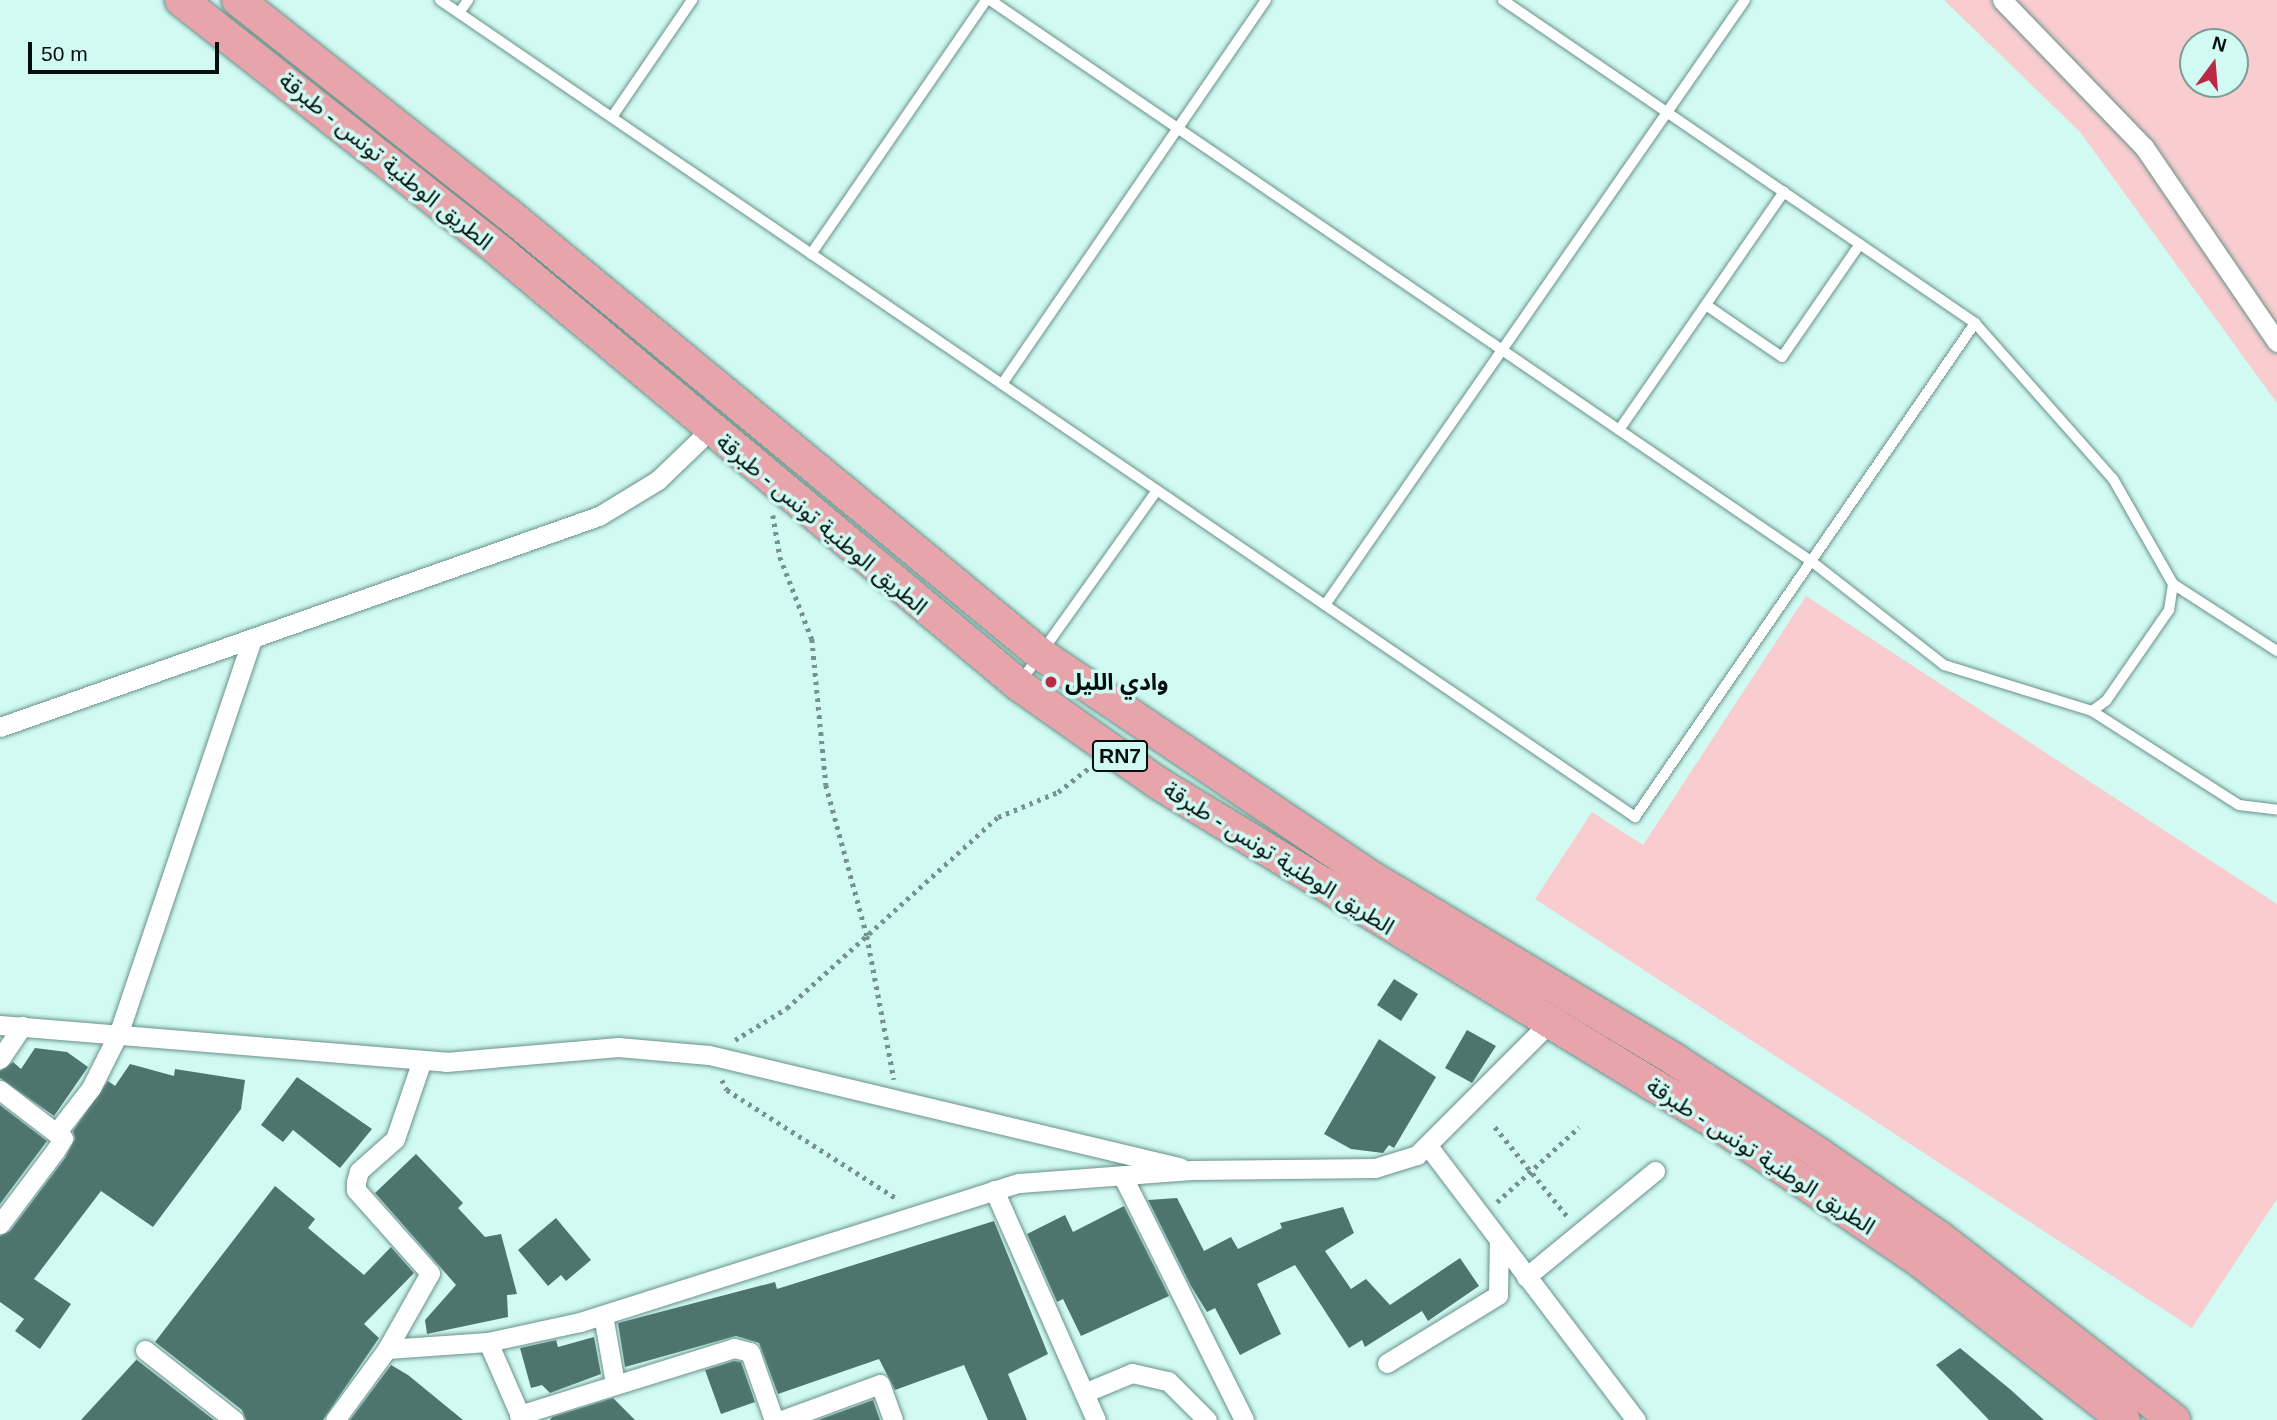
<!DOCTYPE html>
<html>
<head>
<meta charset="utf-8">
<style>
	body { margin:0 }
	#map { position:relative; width:2277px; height:1420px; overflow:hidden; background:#d0faf2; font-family:Helvetica,"Noto Sans Arabic",sans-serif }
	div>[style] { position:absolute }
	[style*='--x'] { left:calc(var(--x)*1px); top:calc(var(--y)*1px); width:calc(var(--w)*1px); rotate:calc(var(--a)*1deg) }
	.green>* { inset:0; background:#f9cdcf }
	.building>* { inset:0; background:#4e746e }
	.path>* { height:4.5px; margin-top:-2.25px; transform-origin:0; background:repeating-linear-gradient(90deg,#75928d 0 3.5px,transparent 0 8.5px) }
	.roads { filter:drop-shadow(0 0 2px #69918a) drop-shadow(0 0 2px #69918a) }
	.lane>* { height:10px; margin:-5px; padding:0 5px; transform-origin:5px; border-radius:5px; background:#fff }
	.street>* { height:19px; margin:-9.5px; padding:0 9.5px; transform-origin:9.5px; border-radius:9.5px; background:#fff }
	.primary>* { height:32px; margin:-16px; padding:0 16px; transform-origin:16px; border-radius:16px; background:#e8a4ab }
	.dots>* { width:19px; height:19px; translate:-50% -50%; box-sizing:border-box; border:4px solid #d0faf2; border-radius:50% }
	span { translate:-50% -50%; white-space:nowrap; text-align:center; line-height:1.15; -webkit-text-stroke:7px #d0faf2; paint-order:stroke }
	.shield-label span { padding:2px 5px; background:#d0faf2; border:2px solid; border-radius:5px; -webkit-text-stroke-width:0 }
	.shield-label { font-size:21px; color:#020f0d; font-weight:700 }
	.street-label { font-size:23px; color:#020f0d }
	.poi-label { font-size:23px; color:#020f0d; font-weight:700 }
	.left { translate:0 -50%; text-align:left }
	.north { position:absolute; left:2179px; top:28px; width:70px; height:70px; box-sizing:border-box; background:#d0faf2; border:2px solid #7e9c96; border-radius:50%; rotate:16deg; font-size:19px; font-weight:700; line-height:28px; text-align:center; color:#020f0d }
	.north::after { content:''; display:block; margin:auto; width:24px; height:32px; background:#ba2946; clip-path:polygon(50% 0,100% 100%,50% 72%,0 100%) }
	.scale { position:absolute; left:28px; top:42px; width:191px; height:32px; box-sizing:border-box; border:4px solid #020f0d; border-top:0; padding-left:9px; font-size:21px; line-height:24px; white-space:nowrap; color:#020f0d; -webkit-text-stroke:5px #d0faf2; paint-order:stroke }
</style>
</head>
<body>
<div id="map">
	<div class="green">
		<div style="clip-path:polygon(evenodd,1944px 0,2277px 0,2277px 403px,2080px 132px,1944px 0,2193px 42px,2235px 42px,2235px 84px,2193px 84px,2193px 42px)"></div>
		<div style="clip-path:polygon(1806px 596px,2277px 904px,2277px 1199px,2192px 1328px,1535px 899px,1592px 812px,1643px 845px)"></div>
	</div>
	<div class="building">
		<div style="clip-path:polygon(1394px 979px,1418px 994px,1401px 1021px,1377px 1005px)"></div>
		<div style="clip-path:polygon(1467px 1030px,1496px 1046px,1472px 1083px,1445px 1068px)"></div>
		<div style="clip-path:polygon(1379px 1039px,1436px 1077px,1394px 1148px,1389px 1145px,1383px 1153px,1351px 1149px,1324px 1134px)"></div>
		<div style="clip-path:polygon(35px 1048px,67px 1052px,88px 1067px,54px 1116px,0 1078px,0 1071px,13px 1062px,21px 1069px)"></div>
		<div style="clip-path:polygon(130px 1064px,174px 1076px,175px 1069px,245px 1080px,241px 1109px,153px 1227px,101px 1191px,34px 1279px,71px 1304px,40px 1349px,15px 1331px,24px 1319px,0 1302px,0 1236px,10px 1231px,65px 1158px,75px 1139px,73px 1131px,108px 1081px,115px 1086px)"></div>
		<div style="clip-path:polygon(297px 1077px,372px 1129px,340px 1168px,293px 1130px,283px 1142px,261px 1125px)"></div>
		<div style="clip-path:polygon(0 1105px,47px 1141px,0 1204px)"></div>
		<div style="clip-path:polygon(416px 1154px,463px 1203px,458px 1208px,485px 1237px,501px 1234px,517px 1294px,507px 1295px,508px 1317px,427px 1334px,425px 1320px,456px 1285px,375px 1193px)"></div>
		<div style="clip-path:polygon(275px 1186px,315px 1219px,308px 1228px,364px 1275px,391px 1247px,414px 1273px,364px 1324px,379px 1338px,323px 1420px,246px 1420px,242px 1410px,155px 1342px)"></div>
		<div style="clip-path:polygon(1177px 1198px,1204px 1251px,1231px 1237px,1238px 1249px,1282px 1228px,1280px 1223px,1343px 1207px,1354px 1233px,1325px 1251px,1351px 1289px,1366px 1279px,1390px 1305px,1460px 1258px,1479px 1286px,1428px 1321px,1422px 1311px,1365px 1347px,1362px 1340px,1349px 1348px,1295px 1265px,1257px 1284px,1281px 1334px,1240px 1355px,1215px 1308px,1207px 1312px,1191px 1286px,1148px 1200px)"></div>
		<div style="clip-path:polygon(1124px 1206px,1169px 1296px,1081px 1336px,1063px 1299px,1057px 1302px,1027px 1234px,1065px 1215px,1073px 1232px)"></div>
		<div style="clip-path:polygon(556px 1218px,591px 1260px,566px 1281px,561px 1275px,548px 1286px,518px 1250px)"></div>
		<div style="clip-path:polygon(994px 1221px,1048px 1354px,1008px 1374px,1027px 1420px,988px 1420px,964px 1365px,895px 1390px,879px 1359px,778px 1394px,759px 1343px,736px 1336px,625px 1367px,618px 1323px,775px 1282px,777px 1289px)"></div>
		<div style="clip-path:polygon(594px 1337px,601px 1374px,550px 1393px,542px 1385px,531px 1388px,520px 1348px,556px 1340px,558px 1347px)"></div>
		<div style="clip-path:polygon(1960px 1348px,2011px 1390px,2044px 1420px,1989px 1420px,1936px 1365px)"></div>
		<div style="clip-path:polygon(137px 1359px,137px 1360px,214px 1420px,81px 1420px)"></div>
		<div style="clip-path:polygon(734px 1361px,741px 1362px,755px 1402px,721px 1414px,705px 1370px)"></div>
		<div style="clip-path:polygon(391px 1365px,408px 1375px,463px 1420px,350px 1420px)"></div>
		<div style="clip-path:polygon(613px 1398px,635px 1420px,550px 1420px,552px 1417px)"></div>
		<div style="clip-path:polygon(873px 1400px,880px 1420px,818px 1420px)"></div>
	</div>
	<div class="path">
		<div style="--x:773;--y:515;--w:43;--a:80.5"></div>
		<div style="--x:780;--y:557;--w:88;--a:68.7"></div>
		<div style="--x:812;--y:639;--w:147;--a:84.5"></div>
		<div style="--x:826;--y:785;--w:156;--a:74.8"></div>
		<div style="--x:867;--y:936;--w:146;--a:79.3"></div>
		<div style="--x:735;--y:1040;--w:61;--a:-31.6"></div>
		<div style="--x:787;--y:1008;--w:285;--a:-42.2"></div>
		<div style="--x:998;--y:817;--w:65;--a:-22.6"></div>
		<div style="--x:1058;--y:792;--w:39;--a:-38"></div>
		<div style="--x:722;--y:1080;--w:11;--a:63"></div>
		<div style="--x:727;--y:1090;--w:204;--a:32.6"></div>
		<div style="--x:1495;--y:1127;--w:114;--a:51"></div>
		<div style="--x:1497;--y:1202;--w:111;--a:-42.4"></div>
	</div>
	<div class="roads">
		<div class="lane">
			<div style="--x:440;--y:0;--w:1448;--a:34.36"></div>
			<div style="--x:1635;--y:817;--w:600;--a:-55.46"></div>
			<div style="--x:1975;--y:323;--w:572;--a:-145.62"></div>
			<div style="--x:990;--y:0;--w:994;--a:34.35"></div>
			<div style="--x:1811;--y:561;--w:169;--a:38"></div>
			<div style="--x:1944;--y:665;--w:155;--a:17.3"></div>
			<div style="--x:2092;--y:711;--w:17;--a:-36"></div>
			<div style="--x:2106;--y:701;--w:111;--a:-55.3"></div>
			<div style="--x:2169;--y:610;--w:26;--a:-81"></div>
			<div style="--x:2173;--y:584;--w:121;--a:-119.7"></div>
			<div style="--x:2113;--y:479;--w:208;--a:-131.5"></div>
			<div style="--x:459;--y:13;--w:16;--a:-55"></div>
			<div style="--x:612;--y:117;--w:142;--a:-55.6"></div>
			<div style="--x:811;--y:254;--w:308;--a:-55.4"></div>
			<div style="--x:1706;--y:305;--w:92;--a:34.4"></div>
			<div style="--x:1782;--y:357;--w:137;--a:-55.4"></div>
			<div style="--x:1002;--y:384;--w:466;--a:-55.5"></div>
			<div style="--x:1619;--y:430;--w:290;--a:-55.3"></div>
			<div style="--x:2173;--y:584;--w:124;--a:32.8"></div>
			<div style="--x:1325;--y:605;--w:736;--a:-55.23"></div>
			<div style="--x:1021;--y:681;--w:234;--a:-54.5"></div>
			<div style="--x:2092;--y:711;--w:174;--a:32.6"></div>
			<div style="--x:2239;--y:805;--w:38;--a:7"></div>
		</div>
		<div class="street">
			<div style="--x:2002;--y:0;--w:204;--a:46"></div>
			<div style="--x:2144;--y:147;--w:236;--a:55.7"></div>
			<div style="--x:0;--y:727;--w:635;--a:-19.41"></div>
			<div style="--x:599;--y:516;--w:69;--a:-31.4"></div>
			<div style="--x:658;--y:480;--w:71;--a:-43.9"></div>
			<div style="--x:0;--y:1025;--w:448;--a:4.7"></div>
			<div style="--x:446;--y:1062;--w:173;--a:-5"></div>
			<div style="--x:618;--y:1047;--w:91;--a:5"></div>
			<div style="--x:709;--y:1055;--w:484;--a:13.4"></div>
			<div style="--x:0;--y:1059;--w:40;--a:-56"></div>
			<div style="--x:0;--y:1090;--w:71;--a:37.5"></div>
			<div style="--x:1428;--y:1146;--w:344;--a:52.8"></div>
			<div style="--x:1124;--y:1179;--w:269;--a:63.5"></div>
			<div style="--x:994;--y:1190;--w:252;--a:66.1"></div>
			<div style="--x:0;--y:1224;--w:91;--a:-53"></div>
			<div style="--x:55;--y:1151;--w:15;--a:-58"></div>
			<div style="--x:63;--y:1138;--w:9;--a:-144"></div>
			<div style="--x:56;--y:1133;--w:57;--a:-52.1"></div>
			<div style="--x:91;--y:1088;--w:63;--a:-63.4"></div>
			<div style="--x:119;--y:1032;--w:416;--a:-71.3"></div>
			<div style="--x:1526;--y:1277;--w:167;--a:-39.4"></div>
			<div style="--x:603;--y:1315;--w:69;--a:80"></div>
			<div style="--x:488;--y:1342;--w:85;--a:66.4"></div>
			<div style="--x:387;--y:1349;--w:87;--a:-60.5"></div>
			<div style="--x:430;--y:1273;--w:111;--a:-131.7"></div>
			<div style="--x:356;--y:1190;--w:8;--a:-90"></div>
			<div style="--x:356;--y:1182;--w:11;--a:-75"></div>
			<div style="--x:359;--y:1171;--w:48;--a:-41.6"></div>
			<div style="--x:395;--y:1139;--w:83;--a:-71.1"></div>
			<div style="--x:145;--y:1350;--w:113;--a:38.2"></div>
			<div style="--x:1387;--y:1363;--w:130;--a:-31.5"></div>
			<div style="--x:1498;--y:1295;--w:55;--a:-89"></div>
			<div style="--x:1084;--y:1393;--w:52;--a:-22.6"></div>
			<div style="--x:1132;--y:1373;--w:37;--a:13"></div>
			<div style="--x:1168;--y:1381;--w:55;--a:45"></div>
			<div style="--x:519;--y:1415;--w:225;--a:-17.3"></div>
			<div style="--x:734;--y:1348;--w:16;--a:14"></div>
			<div style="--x:750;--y:1352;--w:72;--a:70.6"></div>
			<div style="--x:335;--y:1420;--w:88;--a:-53.8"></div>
			<div style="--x:387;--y:1349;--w:101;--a:-4"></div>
			<div style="--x:488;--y:1342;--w:94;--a:-12.3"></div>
			<div style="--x:580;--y:1322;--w:460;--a:-17.6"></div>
			<div style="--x:1019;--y:1183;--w:173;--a:-4.3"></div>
			<div style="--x:1192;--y:1170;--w:183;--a:-0.6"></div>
			<div style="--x:1375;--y:1168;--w:44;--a:-17.2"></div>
			<div style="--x:1417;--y:1155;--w:185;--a:-45"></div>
			<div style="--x:782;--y:1420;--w:104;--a:-20.2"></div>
			<div style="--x:880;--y:1384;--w:38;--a:70"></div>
		</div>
		<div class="primary">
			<div style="--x:181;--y:0;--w:409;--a:38.2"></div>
			<div style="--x:502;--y:253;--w:674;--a:39.88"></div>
			<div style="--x:1019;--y:685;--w:170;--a:35.2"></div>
			<div style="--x:1158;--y:783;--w:657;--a:31.37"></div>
			<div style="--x:1719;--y:1125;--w:244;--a:34.1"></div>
			<div style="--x:1921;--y:1262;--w:257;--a:37.9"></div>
			<div style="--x:238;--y:0;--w:343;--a:38.4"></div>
			<div style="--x:507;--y:213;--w:690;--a:39.59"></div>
			<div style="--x:1039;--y:653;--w:406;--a:34"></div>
			<div style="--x:1376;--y:880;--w:349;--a:31"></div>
			<div style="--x:1675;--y:1060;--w:172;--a:33.1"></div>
			<div style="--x:1819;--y:1154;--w:146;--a:34.7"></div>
			<div style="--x:1939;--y:1237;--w:298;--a:37.9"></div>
		</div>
	</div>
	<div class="dots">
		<div style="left:1051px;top:682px;background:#ba2946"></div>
	</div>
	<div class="shield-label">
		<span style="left:1120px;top:756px">RN7</span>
	</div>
	<div class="street-label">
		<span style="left:386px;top:161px;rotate:39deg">الطريق الوطنية تونس - طبرقة</span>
		<span style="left:822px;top:524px;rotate:40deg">الطريق الوطنية تونس - طبرقة</span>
		<span style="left:1279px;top:858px;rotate:32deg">الطريق الوطنية تونس - طبرقة</span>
		<span style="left:1761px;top:1156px;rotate:33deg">الطريق الوطنية تونس - طبرقة</span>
	</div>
	<div class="poi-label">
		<span class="left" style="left:1065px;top:682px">وادي الليل</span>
	</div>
	<div class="north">N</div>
	<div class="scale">50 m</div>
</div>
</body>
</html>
